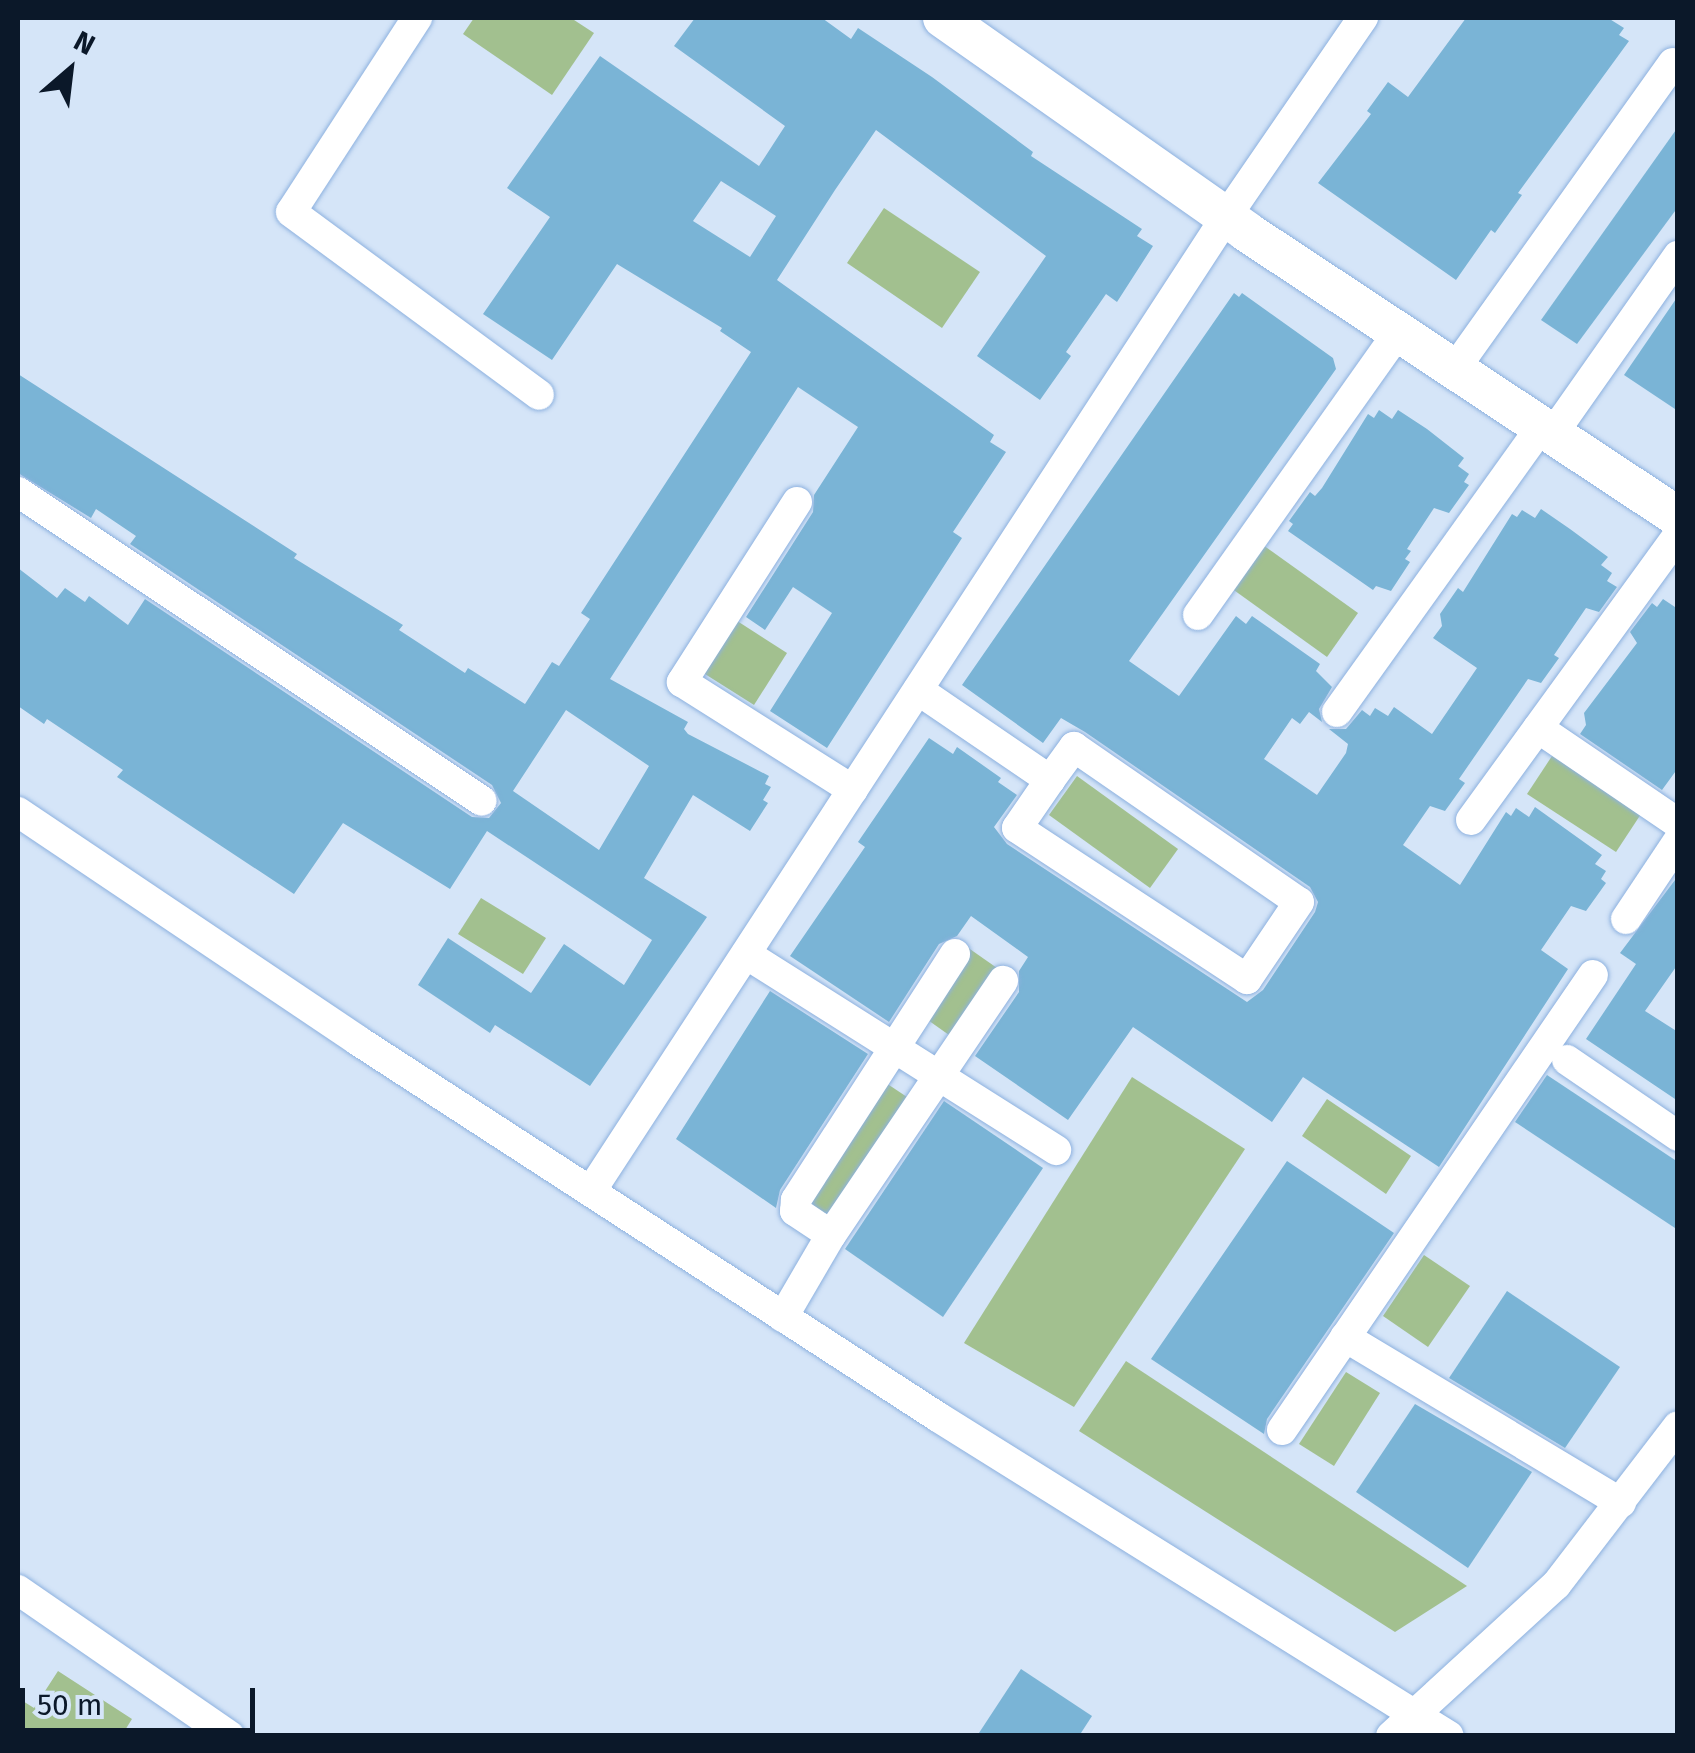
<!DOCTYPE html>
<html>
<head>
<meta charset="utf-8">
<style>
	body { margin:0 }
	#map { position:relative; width:1695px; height:1753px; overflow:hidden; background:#d5e5f8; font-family:"Fira Sans",sans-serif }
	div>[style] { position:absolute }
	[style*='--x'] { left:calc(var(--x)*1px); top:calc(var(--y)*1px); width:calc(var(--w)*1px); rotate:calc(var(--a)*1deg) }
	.green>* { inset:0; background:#a2c08f }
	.building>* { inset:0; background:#7ab4d6 }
	.roads { filter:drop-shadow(0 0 2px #8db1df) drop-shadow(0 0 2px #8db1df) }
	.minor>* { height:30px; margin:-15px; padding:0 15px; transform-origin:15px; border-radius:15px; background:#fff }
	.tertiary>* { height:40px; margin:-20px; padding:0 20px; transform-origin:20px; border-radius:20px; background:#fff }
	span { translate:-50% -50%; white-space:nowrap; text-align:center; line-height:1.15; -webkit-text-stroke:8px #d5e5f8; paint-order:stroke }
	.frame { position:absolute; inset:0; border:20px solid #0b1829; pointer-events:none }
	.north { position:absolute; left:20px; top:20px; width:100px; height:100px; -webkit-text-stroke:8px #d5e5f8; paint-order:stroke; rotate:28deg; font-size:28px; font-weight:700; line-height:40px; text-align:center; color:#0b1829 }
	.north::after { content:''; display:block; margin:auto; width:35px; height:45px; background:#0b1829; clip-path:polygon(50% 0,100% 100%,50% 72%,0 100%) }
	.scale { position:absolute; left:20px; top:1688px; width:235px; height:45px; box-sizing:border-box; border:5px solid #0b1829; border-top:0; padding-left:12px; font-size:30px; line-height:35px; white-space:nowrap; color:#0b1829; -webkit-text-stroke:8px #d5e5f8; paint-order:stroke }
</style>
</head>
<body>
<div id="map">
	<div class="green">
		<div style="clip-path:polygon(474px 18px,571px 18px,594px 33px,552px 95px,463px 34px)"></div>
		<div style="clip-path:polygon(884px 208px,980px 272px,942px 328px,847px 263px)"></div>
		<div style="clip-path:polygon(1263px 545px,1358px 613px,1327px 657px,1231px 588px)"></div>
		<div style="clip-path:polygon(731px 617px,787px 653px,754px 705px,697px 669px)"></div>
		<div style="clip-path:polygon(1552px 756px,1641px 814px,1616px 852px,1527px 794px)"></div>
		<div style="clip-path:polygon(1077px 776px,1178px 849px,1150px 888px,1049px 815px)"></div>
		<div style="clip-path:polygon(481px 898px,546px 938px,523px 974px,458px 934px)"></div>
		<div style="clip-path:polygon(967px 947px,997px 968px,949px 1035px,918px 1013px)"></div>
		<div style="clip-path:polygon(1132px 1077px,1245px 1149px,1074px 1407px,964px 1343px)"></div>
		<div style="clip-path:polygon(880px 1079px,907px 1097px,829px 1216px,802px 1198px)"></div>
		<div style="clip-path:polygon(1327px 1099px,1411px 1156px,1386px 1194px,1302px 1136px)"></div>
		<div style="clip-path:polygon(1424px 1255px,1470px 1286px,1428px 1347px,1383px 1316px)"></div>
		<div style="clip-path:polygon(1126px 1361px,1467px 1586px,1395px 1632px,1079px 1431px)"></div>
		<div style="clip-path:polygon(1346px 1372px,1380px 1393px,1334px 1466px,1299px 1444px)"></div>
		<div style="clip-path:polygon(58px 1671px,132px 1719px,122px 1735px,18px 1735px,18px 1698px,34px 1708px)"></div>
	</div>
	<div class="building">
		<div style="clip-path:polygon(evenodd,695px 18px,822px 18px,851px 39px,858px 28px,932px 77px,1033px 152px,1031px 156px,1142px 229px,1137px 236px,1153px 246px,1117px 302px,1106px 294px,1066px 352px,1071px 356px,1040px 400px,977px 356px,1046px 256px,876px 130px,835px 190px,777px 280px,994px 435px,990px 442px,1006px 452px,953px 532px,962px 538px,827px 748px,770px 711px,832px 613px,793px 587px,765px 630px,746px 617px,813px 512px,814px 495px,858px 427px,798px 387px,610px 679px,688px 722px,684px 729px,688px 734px,769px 776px,765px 784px,771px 787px,763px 800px,768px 803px,750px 831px,693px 795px,644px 878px,707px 917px,590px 1086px,495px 1025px,490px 1033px,418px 985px,448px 938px,531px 993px,564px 944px,624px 985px,652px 940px,487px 831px,450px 889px,343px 823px,294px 894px,117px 777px,123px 770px,47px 719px,44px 724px,18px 706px,18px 568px,57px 598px,65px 588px,85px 602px,89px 596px,128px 625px,145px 599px,472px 817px,489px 818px,501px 803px,492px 785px,130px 544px,136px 536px,96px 509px,91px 518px,18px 473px,18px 374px,297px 554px,294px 558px,403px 625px,399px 630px,465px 673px,468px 668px,525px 704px,552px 662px,559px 666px,590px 619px,581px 613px,751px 352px,720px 331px,722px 328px,617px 264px,552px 360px,483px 314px,550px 217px,507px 188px,600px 56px,759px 166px,785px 126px,674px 46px,695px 18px,721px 181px,776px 216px,750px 257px,693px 221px,721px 181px,695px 18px,566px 710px,649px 766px,599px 850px,513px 791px,566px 710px)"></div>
		<div style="clip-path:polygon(1466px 18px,1608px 18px,1624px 28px,1619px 35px,1629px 41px,1518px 193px,1522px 195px,1495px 233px,1491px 230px,1456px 280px,1318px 183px,1371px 114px,1367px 111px,1388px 82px,1408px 97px)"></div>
		<div style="clip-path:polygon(1678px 127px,1678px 207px,1577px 344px,1541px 320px)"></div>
		<div style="clip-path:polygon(1234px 293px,1239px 297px,1242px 293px,1333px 358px,1336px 369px,1129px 661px,1179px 696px,1236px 616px,1246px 624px,1252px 616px,1320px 664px,1316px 671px,1332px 687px,1319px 709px,1322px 722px,1309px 712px,1300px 724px,1292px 718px,1264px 759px,1317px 795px,1346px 753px,1348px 744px,1329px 729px,1346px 729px,1362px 710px,1370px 716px,1375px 708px,1388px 716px,1394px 707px,1432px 734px,1477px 668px,1433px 638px,1442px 626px,1440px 614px,1458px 588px,1463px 592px,1512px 514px,1517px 517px,1522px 510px,1535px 518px,1541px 509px,1570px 529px,1608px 557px,1601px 565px,1612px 573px,1607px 581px,1617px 587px,1599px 612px,1586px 608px,1554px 655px,1559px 658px,1541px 683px,1528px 679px,1459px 779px,1465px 783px,1445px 811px,1430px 806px,1403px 845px,1460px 885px,1506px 812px,1511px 816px,1516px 808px,1529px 817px,1535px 807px,1602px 855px,1595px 864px,1606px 871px,1601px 879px,1606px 883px,1586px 911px,1571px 906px,1541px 950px,1568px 969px,1439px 1167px,1303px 1077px,1272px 1122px,1133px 1027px,1068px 1120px,975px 1056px,1019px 992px,1019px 971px,1028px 957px,971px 916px,957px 936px,939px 944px,889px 1022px,790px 956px,865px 847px,858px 842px,929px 738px,953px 754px,957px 747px,1001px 778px,998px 782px,1017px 795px,994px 827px,1007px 844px,1247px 1002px,1263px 990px,1315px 912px,1318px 902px,1310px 887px,1085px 732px,1061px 718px,1043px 743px,962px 685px)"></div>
		<div style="clip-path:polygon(1678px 296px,1678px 411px,1624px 375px)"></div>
		<div style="clip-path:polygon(1379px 410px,1392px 419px,1398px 410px,1427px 429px,1464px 458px,1458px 466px,1469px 474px,1464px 482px,1469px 485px,1449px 513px,1434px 508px,1407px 549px,1411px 551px,1405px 559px,1410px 562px,1391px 591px,1376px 586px,1373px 590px,1288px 531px,1293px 524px,1289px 521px,1310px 492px,1315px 496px,1322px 488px,1368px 414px,1374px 418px)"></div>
		<div style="clip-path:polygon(1663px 599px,1678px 609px,1678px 768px,1662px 790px,1580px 734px,1586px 725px,1584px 713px,1637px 643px,1630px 632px,1652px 603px,1657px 607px)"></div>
		<div style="clip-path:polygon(1678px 876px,1678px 964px,1645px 1011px,1678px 1032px,1678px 1101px,1586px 1039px,1636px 964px,1620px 953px)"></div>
		<div style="clip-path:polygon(770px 991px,868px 1054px,780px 1190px,776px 1208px,676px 1139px)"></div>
		<div style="clip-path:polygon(1547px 1075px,1678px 1162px,1678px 1230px,1515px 1122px)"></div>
		<div style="clip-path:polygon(944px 1101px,1043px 1168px,943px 1317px,845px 1249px)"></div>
		<div style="clip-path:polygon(1287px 1161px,1394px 1233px,1267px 1419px,1264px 1434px,1151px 1359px)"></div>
		<div style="clip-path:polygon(1507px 1291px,1620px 1367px,1565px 1448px,1449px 1378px)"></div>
		<div style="clip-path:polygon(1415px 1404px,1532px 1472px,1468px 1568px,1356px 1492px)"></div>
		<div style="clip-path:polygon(1021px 1669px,1092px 1716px,1079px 1736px,977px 1736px)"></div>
	</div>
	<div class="roads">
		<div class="minor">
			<div style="--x:417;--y:18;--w:231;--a:123"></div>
			<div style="--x:291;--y:212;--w:308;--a:36.4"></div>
			<div style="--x:1454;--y:370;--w:377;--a:-54.5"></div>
			<div style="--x:1552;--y:435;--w:219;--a:-54.9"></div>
			<div style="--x:18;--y:492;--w:557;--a:33.66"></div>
			<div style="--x:797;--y:502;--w:214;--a:122.6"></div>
			<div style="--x:682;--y:682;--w:202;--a:32.3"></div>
			<div style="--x:1198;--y:615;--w:346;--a:-54.7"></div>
			<div style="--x:918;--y:690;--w:160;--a:34.3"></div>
			<div style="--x:1050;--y:780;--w:41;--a:-54"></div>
			<div style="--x:1074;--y:747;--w:273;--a:34.6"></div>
			<div style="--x:1299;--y:902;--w:93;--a:124"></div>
			<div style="--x:1247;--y:979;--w:275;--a:-146.7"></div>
			<div style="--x:1017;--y:828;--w:58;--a:-55.5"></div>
			<div style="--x:1337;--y:712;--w:350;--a:-54.4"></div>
			<div style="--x:1538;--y:728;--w:169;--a:34.2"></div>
			<div style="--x:18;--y:812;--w:409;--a:33.9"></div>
			<div style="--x:357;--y:1040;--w:693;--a:32.98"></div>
			<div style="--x:938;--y:1417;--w:602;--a:31.98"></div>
			<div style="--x:1471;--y:820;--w:352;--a:-54"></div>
			<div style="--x:1626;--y:919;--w:94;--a:-56.3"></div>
			<div style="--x:746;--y:954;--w:367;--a:32.3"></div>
			<div style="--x:955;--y:954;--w:293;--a:122.9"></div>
			<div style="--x:796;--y:1200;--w:11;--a:95"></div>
			<div style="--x:795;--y:1211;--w:43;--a:33.7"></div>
			<div style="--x:831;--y:1235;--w:307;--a:-55.9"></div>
			<div style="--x:1567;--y:1060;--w:135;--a:34.4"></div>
			<div style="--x:591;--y:1191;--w:1163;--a:-56.9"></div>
			<div style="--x:1226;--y:217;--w:242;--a:-55.5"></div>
			<div style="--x:783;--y:1317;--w:95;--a:-59.7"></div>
			<div style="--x:1345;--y:1337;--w:322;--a:31"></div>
			<div style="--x:1282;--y:1430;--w:551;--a:-55.65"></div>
			<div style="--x:18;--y:1590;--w:257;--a:34.6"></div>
			<div style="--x:1391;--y:1736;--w:224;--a:-42.5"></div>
			<div style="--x:1556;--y:1585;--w:200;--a:-52.5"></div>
		</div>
		<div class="tertiary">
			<div style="--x:943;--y:18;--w:372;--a:35.1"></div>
			<div style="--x:1247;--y:232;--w:517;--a:33.47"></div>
		</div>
	</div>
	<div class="frame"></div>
	<div class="north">N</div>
	<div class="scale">50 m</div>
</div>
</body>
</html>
